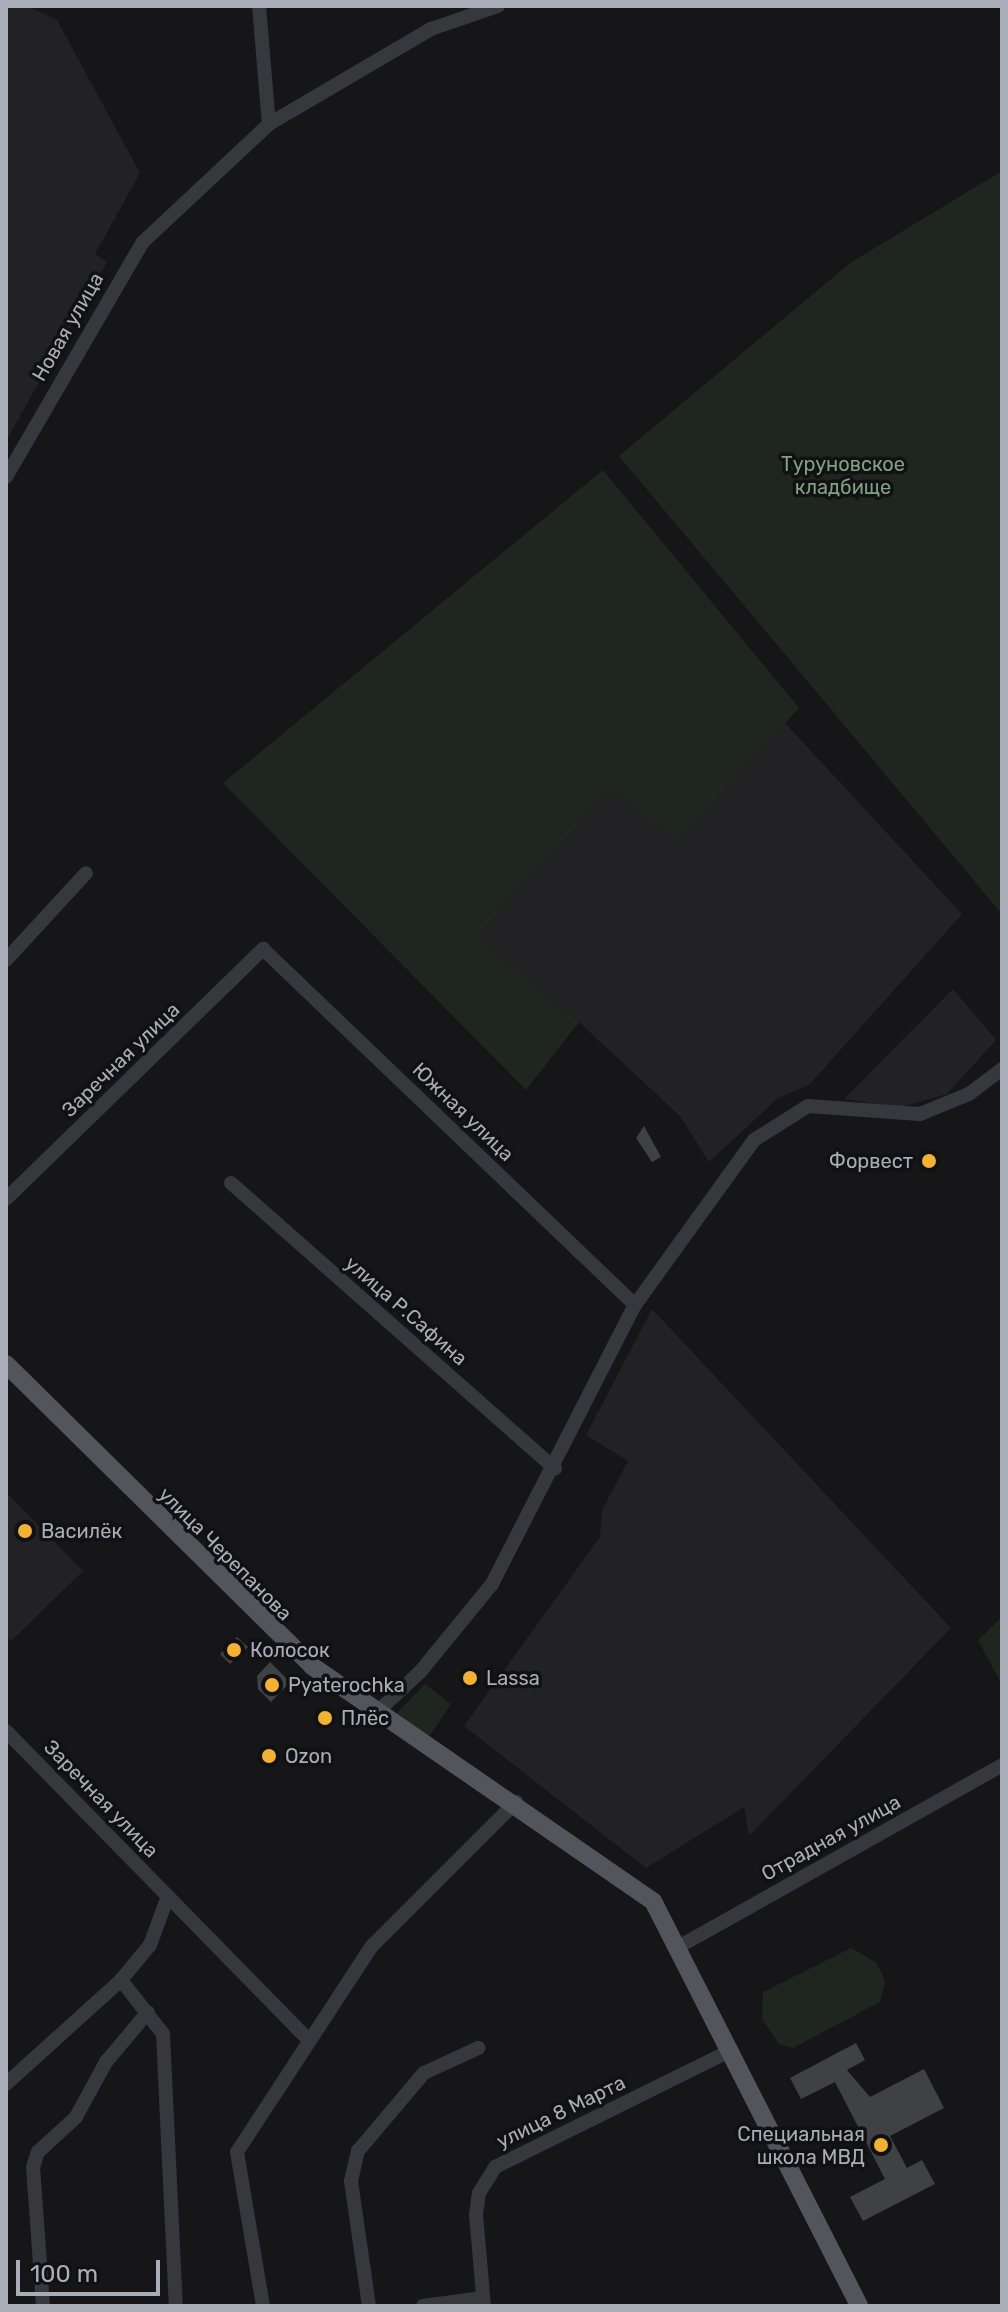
<!DOCTYPE html>
<html>
<head>
<meta charset="utf-8">
<style>
	body { margin:0 }
	#map { position:relative; width:1008px; height:2312px; overflow:hidden; background:#161618; font-family:Rubik,sans-serif }
	div>[style] { position:absolute }
	[style*='--x'] { left:calc(var(--x)*1px); top:calc(var(--y)*1px); width:calc(var(--w)*1px); rotate:calc(var(--a)*1deg) }
	.built>* { inset:0; background:#222225 }
	.green>* { inset:0; background:#1e261f }
	.building>* { inset:0; background:#404145 }
	.minor>* { height:14px; margin:-7px; padding:0 7px; transform-origin:7px; border-radius:7px; background:#37383d }
	.major>* { height:18px; margin:-9px; padding:0 9px; transform-origin:9px; border-radius:9px; background:#53555c }
	.dots>* { width:22px; height:22px; translate:-50% -50%; box-sizing:border-box; border:4px solid #111113; border-radius:50% }
	span { translate:-50% -50%; white-space:nowrap; text-align:center; line-height:1.15; -webkit-text-stroke:7px #111113; paint-order:stroke }
	.street-label { font-size:20px; color:#a8adb8 }
	.park-label { font-size:20px; color:#7fa381 }
	.poi-label { font-size:20px; color:#a8adb8 }
	.right { translate:-100% -50%; text-align:right }
	.left { translate:0 -50%; text-align:left }
	.frame { position:absolute; inset:0; border:8px solid #a8adb8; pointer-events:none }
	.scale { position:absolute; left:16px; top:2260px; width:144px; height:36px; box-sizing:border-box; border:4px solid #a8adb8; border-top:0; padding-left:10px; font-size:24px; line-height:28px; white-space:nowrap; color:#a8adb8; -webkit-text-stroke:6px #111113; paint-order:stroke }
</style>
</head>
<body>
<div id="map">
	<div class="built">
		<div style="clip-path:polygon(6px 6px,27px 6px,57px 20px,140px 173px,95px 254px,107px 262px,6px 441px)"></div>
		<div style="clip-path:polygon(785px 723px,962px 914px,810px 1084px,777px 1099px,709px 1162px,681px 1117px,579px 1022px,476px 938px,611px 790px,762px 744px)"></div>
		<div style="clip-path:polygon(953px 989px,996px 1040px,947px 1094px,900px 1107px,844px 1099px)"></div>
		<div style="clip-path:polygon(652px 1309px,951px 1628px,749px 1836px,744px 1807px,646px 1868px,464px 1726px,600px 1537px,602px 1510px,628px 1461px,586px 1435px)"></div>
		<div style="clip-path:polygon(6px 1492px,83px 1571px,11px 1641px,6px 1636px)"></div>
	</div>
	<div class="green">
		<div style="clip-path:polygon(1002px 171px,1002px 914px,619px 456px,850px 263px)"></div>
		<div style="clip-path:polygon(603px 470px,799px 708px,678px 842px,611px 790px,477px 937px,579px 1022px,526px 1090px,223px 783px)"></div>
		<div style="clip-path:polygon(1002px 1617px,1002px 1685px,978px 1640px)"></div>
		<div style="clip-path:polygon(425px 1684px,451px 1704px,429px 1737px,394px 1716px)"></div>
		<div style="clip-path:polygon(851px 1948px,877px 1963px,885px 1981px,880px 2002px,793px 2048px,779px 2044px,762px 2019px,763px 1992px)"></div>
	</div>
	<div class="building">
		<div style="clip-path:polygon(644px 1126px,661px 1157px,652px 1162px,636px 1138px)"></div>
		<div style="clip-path:polygon(237px 1637px,248px 1647px,230px 1664px,220px 1654px)"></div>
		<div style="clip-path:polygon(270px 1662px,290px 1682px,271px 1702px,258px 1689px,257px 1676px)"></div>
		<div style="clip-path:polygon(856px 2043px,865px 2060px,847px 2070px,870px 2097px,924px 2069px,944px 2108px,890px 2136px,907px 2168px,922px 2160px,935px 2184px,863px 2221px,850px 2197px,885px 2179px,835px 2082px,801px 2099px,790px 2078px)"></div>
	</div>
	<div class="minor">
		<div style="--x:259;--y:6;--w:118;--a:85.2"></div>
		<div style="--x:6;--y:477;--w:272;--a:-59.8"></div>
		<div style="--x:143;--y:242;--w:173;--a:-43.1"></div>
		<div style="--x:269;--y:124;--w:188;--a:-30.4"></div>
		<div style="--x:431;--y:29;--w:71;--a:-18.9"></div>
		<div style="--x:6;--y:960;--w:118;--a:-47.4"></div>
		<div style="--x:231;--y:1183;--w:432;--a:41.4"></div>
		<div style="--x:6;--y:1199;--w:359;--a:-44.2"></div>
		<div style="--x:263;--y:949;--w:515;--a:43.74"></div>
		<div style="--x:376;--y:1713;--w:60;--a:-43"></div>
		<div style="--x:420;--y:1672;--w:114;--a:-50.7"></div>
		<div style="--x:492;--y:1584;--w:314;--a:-62.9"></div>
		<div style="--x:635;--y:1305;--w:203;--a:-54.2"></div>
		<div style="--x:754;--y:1140;--w:64;--a:-32.2"></div>
		<div style="--x:808;--y:1106;--w:112;--a:4.1"></div>
		<div style="--x:920;--y:1114;--w:53;--a:-22.2"></div>
		<div style="--x:969;--y:1094;--w:41;--a:-37.1"></div>
		<div style="--x:6;--y:1731;--w:430;--a:45.6"></div>
		<div style="--x:680;--y:1946;--w:369;--a:-29.3"></div>
		<div style="--x:121;--y:1980;--w:68;--a:52.1"></div>
		<div style="--x:163;--y:2034;--w:272;--a:87.3"></div>
		<div style="--x:6;--y:2084;--w:155;--a:-42.1"></div>
		<div style="--x:121;--y:1980;--w:45;--a:-50.4"></div>
		<div style="--x:150;--y:1945;--w:52;--a:-69.8"></div>
		<div style="--x:43;--y:2306;--w:139;--a:-94.1"></div>
		<div style="--x:33;--y:2167;--w:16;--a:-72"></div>
		<div style="--x:38;--y:2152;--w:52;--a:-42.6"></div>
		<div style="--x:76;--y:2117;--w:63;--a:-61.4"></div>
		<div style="--x:106;--y:2062;--w:65;--a:-50"></div>
		<div style="--x:263;--y:2306;--w:156;--a:-99.6"></div>
		<div style="--x:237;--y:2152;--w:246;--a:-56.8"></div>
		<div style="--x:372;--y:1946;--w:204;--a:-45"></div>
		<div style="--x:369;--y:2306;--w:126;--a:-98.2"></div>
		<div style="--x:351;--y:2181;--w:31;--a:-77"></div>
		<div style="--x:358;--y:2151;--w:102;--a:-49.8"></div>
		<div style="--x:424;--y:2073;--w:60;--a:-24.8"></div>
		<div style="--x:423;--y:2306;--w:60;--a:-7.7"></div>
		<div style="--x:484;--y:2306;--w:92;--a:-95"></div>
		<div style="--x:476;--y:2214;--w:21;--a:-82"></div>
		<div style="--x:479;--y:2193;--w:31;--a:-58"></div>
		<div style="--x:495;--y:2167;--w:264;--a:-26.3"></div>
	</div>
	<div class="major">
		<div style="--x:6;--y:1364;--w:430;--a:44.6"></div>
		<div style="--x:312;--y:1666;--w:414;--a:34.6"></div>
		<div style="--x:653;--y:1901;--w:454;--a:63"></div>
	</div>
	<div class="dots">
		<div style="left:929px;top:1161px;background:#f2b134"></div>
		<div style="left:25px;top:1531px;background:#f2b134"></div>
		<div style="left:234px;top:1650px;background:#f2b134"></div>
		<div style="left:470px;top:1678px;background:#f2b134"></div>
		<div style="left:272px;top:1685px;background:#f2b134"></div>
		<div style="left:325px;top:1718px;background:#f2b134"></div>
		<div style="left:269px;top:1756px;background:#f2b134"></div>
		<div style="left:881px;top:2145px;background:#f2b134"></div>
	</div>
	<div class="street-label">
		<span style="left:68px;top:327px;rotate:-60deg">Новая улица</span>
		<span style="left:121px;top:1060px;rotate:-44deg">Заречная улица</span>
		<span style="left:463px;top:1112px;rotate:44deg">Южная улица</span>
		<span style="left:406px;top:1311px;rotate:41deg">улица Р.Сафина</span>
		<span style="left:225px;top:1554px;rotate:45deg">улица Черепанова</span>
		<span style="left:101px;top:1799px;rotate:46deg">Заречная улица</span>
		<span style="left:831px;top:1838px;rotate:-29deg">Отрадная улица</span>
		<span style="left:561px;top:2112px;rotate:-26deg">улица 8 Марта</span>
	</div>
	<div class="park-label">
		<span style="left:843px;top:476px">Туруновское<br>кладбище</span>
	</div>
	<div class="poi-label">
		<span class="right" style="left:913px;top:1161px">Форвест</span>
		<span class="left" style="left:41px;top:1531px">Василёк</span>
		<span class="left" style="left:250px;top:1650px">Колосок</span>
		<span class="left" style="left:486px;top:1678px">Lassa</span>
		<span class="left" style="left:288px;top:1685px">Pyaterochka</span>
		<span class="left" style="left:341px;top:1718px">Плёс</span>
		<span class="left" style="left:285px;top:1756px">Ozon</span>
		<span class="right" style="left:865px;top:2146px">Специальная<br>школа МВД</span>
	</div>
	<div class="frame"></div>
	<div class="scale">100 m</div>
</div>
</body>
</html>
